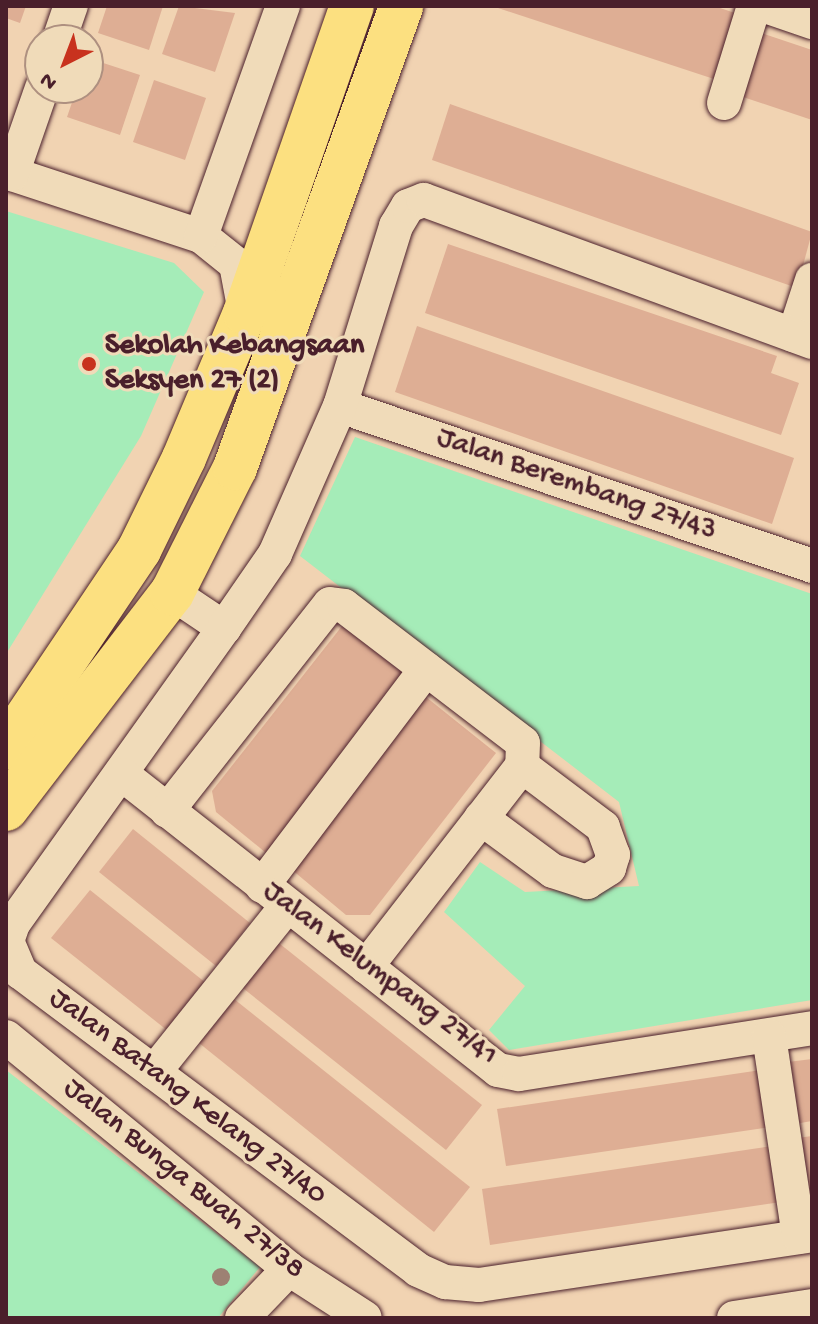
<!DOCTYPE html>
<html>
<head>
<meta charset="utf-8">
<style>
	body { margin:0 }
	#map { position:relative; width:818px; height:1324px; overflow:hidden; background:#f1d3b2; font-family:"Gochi Hand",sans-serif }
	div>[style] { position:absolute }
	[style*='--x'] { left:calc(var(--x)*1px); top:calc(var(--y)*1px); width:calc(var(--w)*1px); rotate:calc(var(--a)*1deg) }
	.green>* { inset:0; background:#a5ecb8 }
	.building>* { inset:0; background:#deae94 }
	.roads { filter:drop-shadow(0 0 2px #4a1f2b) drop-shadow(0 0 2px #4a1f2b) }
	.minor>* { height:34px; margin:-17px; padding:0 17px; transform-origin:17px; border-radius:17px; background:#f0dbb9 }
	.major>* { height:44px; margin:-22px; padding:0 22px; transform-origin:22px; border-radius:22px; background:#fce080 }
	.trees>* { width:18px; height:18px; margin:-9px; border-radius:50%; background:#9d8173 }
	.dots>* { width:22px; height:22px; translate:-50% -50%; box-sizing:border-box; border:4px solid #f0dbb9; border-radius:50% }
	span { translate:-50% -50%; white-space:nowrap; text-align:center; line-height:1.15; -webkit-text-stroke:6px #f0dbb9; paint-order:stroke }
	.poi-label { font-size:30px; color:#4a1f2b; font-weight:700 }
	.left { translate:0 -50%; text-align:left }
	.street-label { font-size:30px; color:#4a1f2b }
	.frame { position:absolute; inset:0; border:8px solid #4a1f2b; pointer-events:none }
	.north { position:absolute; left:24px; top:24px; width:80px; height:80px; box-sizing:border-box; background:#f0dbb9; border:2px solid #ae9080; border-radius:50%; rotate:222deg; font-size:22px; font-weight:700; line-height:32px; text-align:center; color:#4a1f2b }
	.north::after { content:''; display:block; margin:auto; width:28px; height:36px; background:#c8321e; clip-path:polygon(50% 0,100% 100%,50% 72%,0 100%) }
</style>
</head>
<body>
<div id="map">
	<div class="green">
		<div style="clip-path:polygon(6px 211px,174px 263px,204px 292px,141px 436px,6px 654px)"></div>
		<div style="clip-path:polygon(355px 437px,812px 594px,812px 1000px,509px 1050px,489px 1030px,525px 986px,444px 912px,480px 862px,525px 892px,639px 886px,619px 802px,300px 556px)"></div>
		<div style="clip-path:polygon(6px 1070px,260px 1267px,218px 1318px,6px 1318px)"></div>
	</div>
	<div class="building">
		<div style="clip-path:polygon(6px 6px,26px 6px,20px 23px,6px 18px)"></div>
		<div style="clip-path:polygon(107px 6px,163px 6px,149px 50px,98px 33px)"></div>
		<div style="clip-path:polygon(179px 6px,235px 13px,215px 72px,162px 54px)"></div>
		<div style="clip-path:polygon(492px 6px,714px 6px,738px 14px,717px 80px)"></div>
		<div style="clip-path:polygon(755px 31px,812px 50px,812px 120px,734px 94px)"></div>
		<div style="clip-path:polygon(88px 58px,140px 75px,120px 135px,67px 117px,77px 88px,88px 88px)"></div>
		<div style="clip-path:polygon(154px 80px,206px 98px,185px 160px,133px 142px)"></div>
		<div style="clip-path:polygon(450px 104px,812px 232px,797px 288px,432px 160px)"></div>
		<div style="clip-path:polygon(448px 244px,777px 356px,771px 373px,799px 383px,781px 435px,425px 313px)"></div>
		<div style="clip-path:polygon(417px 326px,794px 458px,772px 524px,395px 392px)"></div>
		<div style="clip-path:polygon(342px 626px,411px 679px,271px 857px,216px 812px,212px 791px)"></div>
		<div style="clip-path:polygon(426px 697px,496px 753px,370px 915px,346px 915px,291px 869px)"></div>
		<div style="clip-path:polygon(133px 829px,250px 923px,216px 966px,99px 872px)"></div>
		<div style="clip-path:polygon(90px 890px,206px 983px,168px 1031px,51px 938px)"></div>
		<div style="clip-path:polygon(275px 940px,482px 1105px,446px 1150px,239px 985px)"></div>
		<div style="clip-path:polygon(229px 995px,470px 1187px,434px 1232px,194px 1039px)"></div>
		<div style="clip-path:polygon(812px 1059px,812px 1121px,789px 1125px,780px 1063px)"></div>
		<div style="clip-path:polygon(761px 1070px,770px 1127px,506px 1166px,497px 1109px)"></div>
		<div style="clip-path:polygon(812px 1136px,812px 1199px,800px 1201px,790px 1139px)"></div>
		<div style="clip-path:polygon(772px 1146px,781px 1202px,490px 1245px,482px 1189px)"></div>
	</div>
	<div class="roads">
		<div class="minor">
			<div style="--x:765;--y:6;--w:50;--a:18.8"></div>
			<div style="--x:59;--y:40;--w:36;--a:-71"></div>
			<div style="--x:724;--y:103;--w:102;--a:-72.8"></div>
			<div style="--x:6;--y:172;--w:205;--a:18.2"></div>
			<div style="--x:201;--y:236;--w:45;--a:38.7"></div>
			<div style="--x:236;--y:264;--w:49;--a:79.4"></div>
			<div style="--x:12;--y:174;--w:91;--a:-70.8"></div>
			<div style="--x:201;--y:236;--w:244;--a:-70.4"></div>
			<div style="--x:794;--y:335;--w:58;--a:-71.9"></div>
			<div style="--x:340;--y:406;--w:498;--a:18.7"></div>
			<div style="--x:172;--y:593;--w:63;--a:33.9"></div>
			<div style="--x:224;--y:628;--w:364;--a:125.5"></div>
			<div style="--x:13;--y:924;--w:18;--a:109"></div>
			<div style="--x:7;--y:941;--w:34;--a:67"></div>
			<div style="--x:20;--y:972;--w:497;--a:36.8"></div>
			<div style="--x:418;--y:1270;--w:30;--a:24"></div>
			<div style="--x:445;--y:1282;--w:34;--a:5"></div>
			<div style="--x:479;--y:1285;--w:337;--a:-8.5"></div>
			<div style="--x:224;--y:628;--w:90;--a:-55.4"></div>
			<div style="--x:275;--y:554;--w:162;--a:-66.3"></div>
			<div style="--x:340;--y:406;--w:189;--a:-72.7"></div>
			<div style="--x:396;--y:226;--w:23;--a:-59"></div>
			<div style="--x:408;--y:206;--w:17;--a:-21"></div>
			<div style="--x:424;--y:200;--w:413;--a:20.1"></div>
			<div style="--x:123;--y:775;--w:477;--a:38.2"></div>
			<div style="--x:498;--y:1070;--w:21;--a:11"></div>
			<div style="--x:519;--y:1074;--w:297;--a:-8.9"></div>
			<div style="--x:167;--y:811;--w:263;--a:-51.8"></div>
			<div style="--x:330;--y:604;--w:14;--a:8"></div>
			<div style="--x:344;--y:606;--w:225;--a:37.4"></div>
			<div style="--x:523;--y:743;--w:23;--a:92"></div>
			<div style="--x:522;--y:766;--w:254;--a:127.8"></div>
			<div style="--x:481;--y:818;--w:89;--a:36.4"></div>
			<div style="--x:553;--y:871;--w:36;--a:18"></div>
			<div style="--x:587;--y:882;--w:26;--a:-32"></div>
			<div style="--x:609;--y:868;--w:14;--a:-73"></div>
			<div style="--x:613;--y:855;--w:30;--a:-110"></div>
			<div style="--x:603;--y:827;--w:101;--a:-143"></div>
			<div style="--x:262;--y:886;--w:272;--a:-52.9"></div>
			<div style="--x:769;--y:1036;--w:203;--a:81.5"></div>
			<div style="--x:6;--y:1037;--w:366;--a:39.3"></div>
			<div style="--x:289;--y:1269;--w:90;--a:32.8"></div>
			<div style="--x:154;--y:1072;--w:213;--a:-51.3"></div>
			<div style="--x:242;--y:1318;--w:68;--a:-46.2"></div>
			<div style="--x:734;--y:1318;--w:79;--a:-8.7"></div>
		</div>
		<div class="major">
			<div style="--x:6;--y:748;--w:239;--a:-56.1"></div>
			<div style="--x:139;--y:550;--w:102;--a:-63.9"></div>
			<div style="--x:184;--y:458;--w:157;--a:-67.2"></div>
			<div style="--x:245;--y:313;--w:325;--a:-70.8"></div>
			<div style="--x:6;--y:809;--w:272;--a:-52.5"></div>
			<div style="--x:172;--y:593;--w:140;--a:-63.3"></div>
			<div style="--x:235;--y:468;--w:491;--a:-70.2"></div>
		</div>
	</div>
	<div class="trees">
		<div style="left:221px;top:1277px"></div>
	</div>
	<div class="dots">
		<div style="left:89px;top:364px;background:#c8321e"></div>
	</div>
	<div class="poi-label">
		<span class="left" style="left:105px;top:364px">Sekolah Kebangsaan<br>Seksyen 27 (2)</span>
	</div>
	<div class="street-label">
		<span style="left:576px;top:486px;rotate:19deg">Jalan Berembang 27/43</span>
		<span style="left:379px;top:975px;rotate:37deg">Jalan Kelumpang 27/41</span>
		<span style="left:187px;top:1098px;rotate:37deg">Jalan Batang Kelang 27/40</span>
		<span style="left:183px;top:1180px;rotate:39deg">Jalan Bunga Buah 27/38</span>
	</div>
	<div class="frame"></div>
	<div class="north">N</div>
</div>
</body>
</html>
